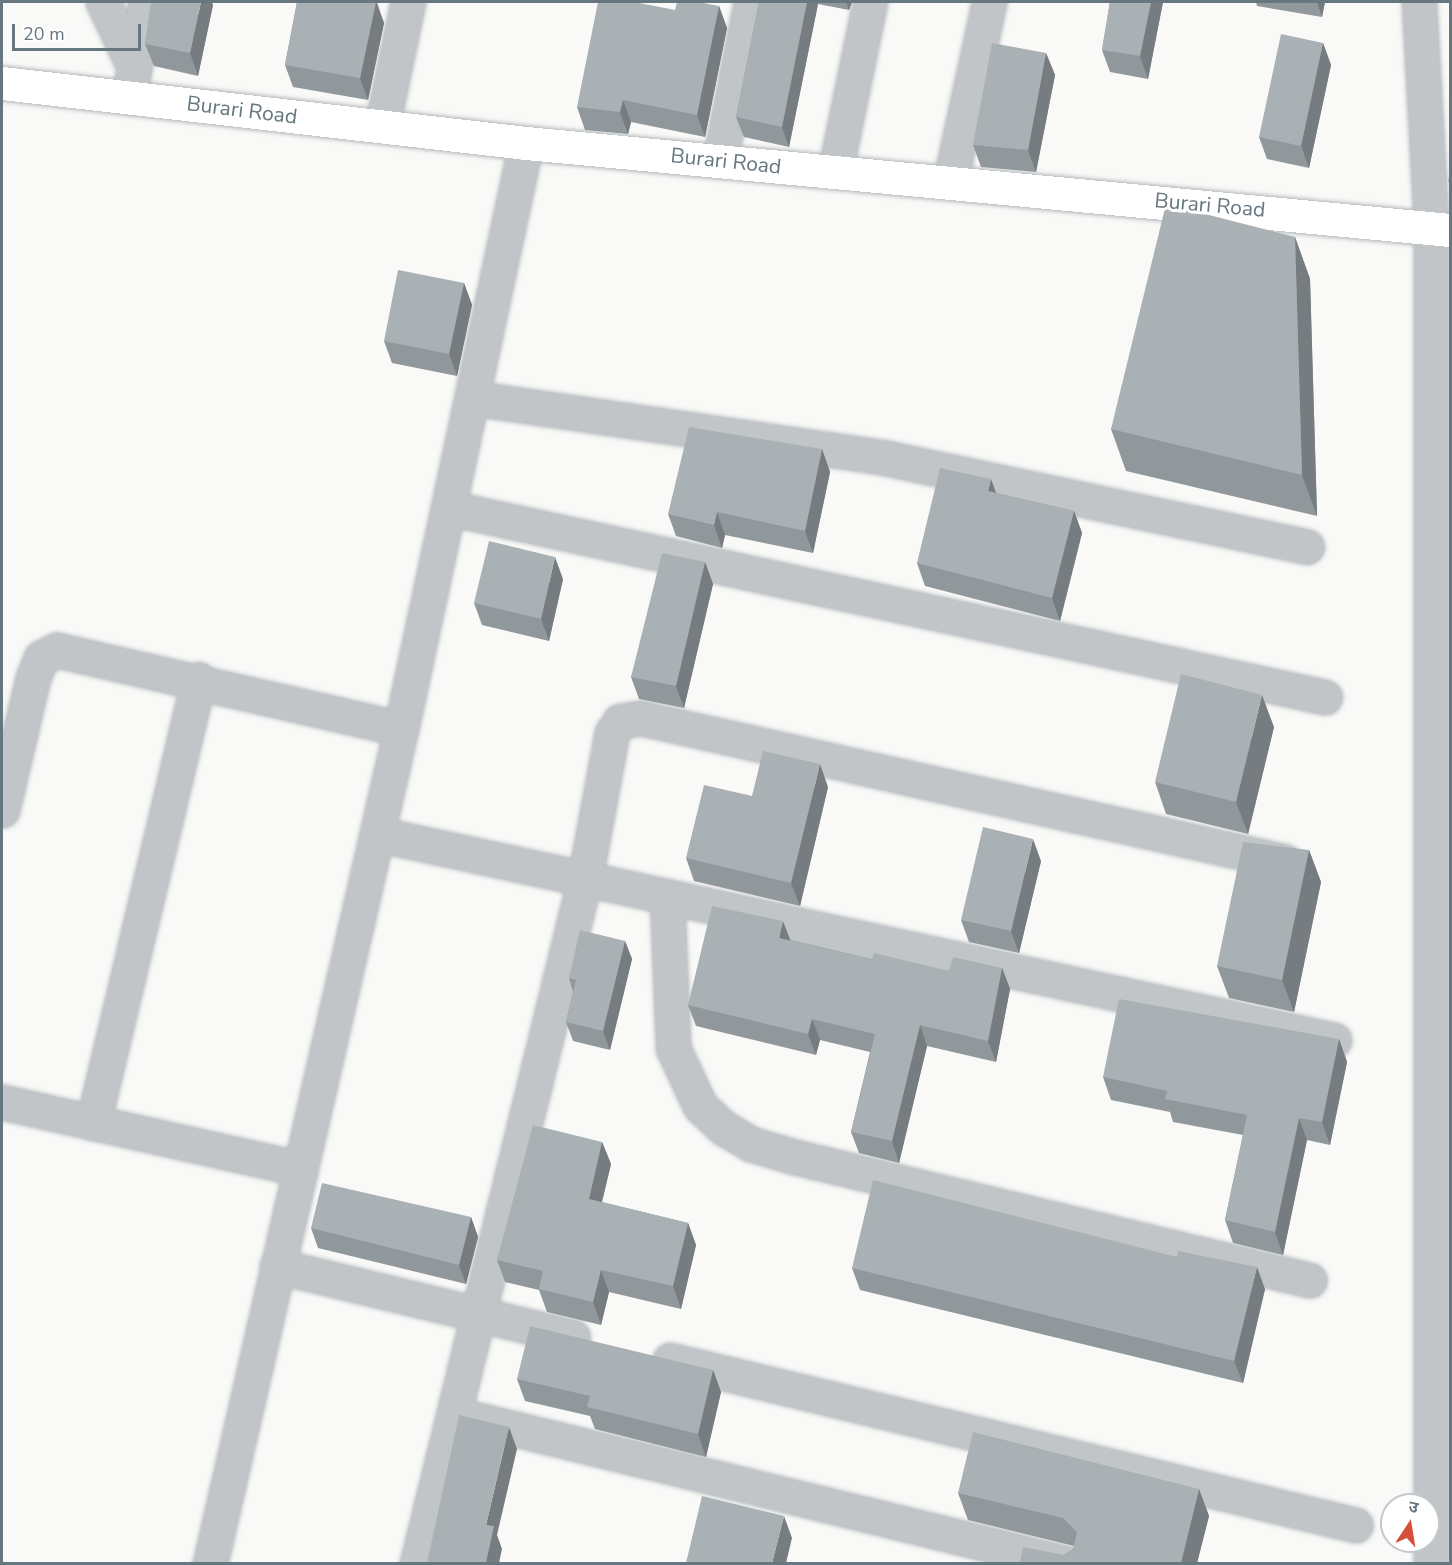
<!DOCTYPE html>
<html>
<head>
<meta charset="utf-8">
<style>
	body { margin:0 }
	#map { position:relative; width:1452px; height:1565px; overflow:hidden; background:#f9f9f7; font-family:"Nunito Sans","Noto Sans Devanagari",sans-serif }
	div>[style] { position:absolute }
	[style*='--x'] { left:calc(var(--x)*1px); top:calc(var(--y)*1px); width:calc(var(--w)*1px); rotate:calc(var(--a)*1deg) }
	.roads { filter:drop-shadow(0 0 2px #b3b9bd) drop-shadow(0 0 2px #b3b9bd) }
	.minor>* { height:33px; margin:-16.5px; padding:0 16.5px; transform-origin:16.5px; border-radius:16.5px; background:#c1c5c8 }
	.tertiary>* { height:33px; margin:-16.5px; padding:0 16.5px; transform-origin:16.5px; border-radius:16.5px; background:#c1c5c8 }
	.secondary>* { height:33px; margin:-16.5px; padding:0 16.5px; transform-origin:16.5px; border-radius:16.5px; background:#fff }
	.wall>* { inset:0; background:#91989c }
	.shaded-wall>* { inset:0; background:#767c7f }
	.building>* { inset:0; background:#a9b1b5 }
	span { translate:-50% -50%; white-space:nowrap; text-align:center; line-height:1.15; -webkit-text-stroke:6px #fff; paint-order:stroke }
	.street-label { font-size:21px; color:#66777f }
	.frame { position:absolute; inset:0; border:3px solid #66777f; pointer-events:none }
	.north { position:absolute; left:1380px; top:1493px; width:60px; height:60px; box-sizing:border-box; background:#fff; border:2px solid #c2c9cc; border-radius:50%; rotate:12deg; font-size:16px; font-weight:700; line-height:24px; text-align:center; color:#66777f }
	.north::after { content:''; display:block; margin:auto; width:21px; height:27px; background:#d64f3a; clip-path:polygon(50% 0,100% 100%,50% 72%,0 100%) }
	.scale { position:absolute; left:12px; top:24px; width:129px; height:27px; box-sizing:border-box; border:3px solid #66777f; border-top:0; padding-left:8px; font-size:18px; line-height:21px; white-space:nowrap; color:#66777f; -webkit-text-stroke:4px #fff; paint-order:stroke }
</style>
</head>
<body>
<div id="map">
	<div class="roads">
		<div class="minor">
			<div style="--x:103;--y:2;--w:72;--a:64.5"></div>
			<div style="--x:1419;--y:2;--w:223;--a:86.9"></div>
			<div style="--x:1431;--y:225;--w:1339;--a:90"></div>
			<div style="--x:129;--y:97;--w:97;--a:-79.9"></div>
			<div style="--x:382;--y:126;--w:127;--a:-78.2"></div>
			<div style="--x:720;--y:160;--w:161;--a:-78.9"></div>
			<div style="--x:835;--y:172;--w:174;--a:-78.4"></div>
			<div style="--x:950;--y:183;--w:185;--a:-77.8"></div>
			<div style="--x:472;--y:398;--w:418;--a:8.2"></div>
			<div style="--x:886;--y:458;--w:430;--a:11.9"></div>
			<div style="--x:449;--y:508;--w:896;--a:12.18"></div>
			<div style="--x:2;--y:810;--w:136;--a:-76.8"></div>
			<div style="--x:33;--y:678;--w:22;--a:-68"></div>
			<div style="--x:41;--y:658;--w:18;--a:-27"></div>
			<div style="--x:57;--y:650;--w:353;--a:12.9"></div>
			<div style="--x:377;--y:834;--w:979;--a:12.15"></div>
			<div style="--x:667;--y:896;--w:152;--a:87.7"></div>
			<div style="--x:673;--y:1048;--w:64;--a:65"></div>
			<div style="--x:700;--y:1106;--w:33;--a:43"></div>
			<div style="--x:724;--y:1128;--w:31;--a:31"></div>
			<div style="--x:751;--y:1144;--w:46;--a:16.5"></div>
			<div style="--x:795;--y:1157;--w:529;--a:13.46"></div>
			<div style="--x:2;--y:1102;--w:306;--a:12.6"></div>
			<div style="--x:93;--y:1123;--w:456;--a:-76.6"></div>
			<div style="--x:277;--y:1266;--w:304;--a:13.5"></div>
			<div style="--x:670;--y:1360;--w:705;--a:13.54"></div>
			<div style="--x:466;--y:1417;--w:621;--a:13.7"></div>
			<div style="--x:417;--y:1564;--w:706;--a:-76.24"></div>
			<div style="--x:585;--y:878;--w:147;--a:-79.5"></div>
			<div style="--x:612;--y:733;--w:14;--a:-56"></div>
			<div style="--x:620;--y:721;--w:21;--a:-8"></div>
			<div style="--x:641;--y:718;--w:660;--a:12.6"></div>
		</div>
		<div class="tertiary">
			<div style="--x:210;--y:1564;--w:857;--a:-77.12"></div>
			<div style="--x:401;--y:729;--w:599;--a:-77.96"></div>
		</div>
		<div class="secondary">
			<div style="--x:2;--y:83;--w:527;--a:6.53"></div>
			<div style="--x:526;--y:143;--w:928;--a:5.38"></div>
		</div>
	</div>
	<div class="wall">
		<div style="clip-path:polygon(297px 2px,377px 2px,384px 23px,368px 100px,293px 87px,285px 65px)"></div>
		<div style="clip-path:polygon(759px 2px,852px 2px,849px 10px,818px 4px,789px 147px,744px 137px,736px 117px)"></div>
		<div style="clip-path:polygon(1110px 2px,1163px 2px,1148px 79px,1110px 72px,1102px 50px)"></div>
		<div style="clip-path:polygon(1256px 2px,1325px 2px,1322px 17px,1257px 6px)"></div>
		<div style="clip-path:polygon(213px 5px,198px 76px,154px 66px,145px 44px)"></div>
		<div style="clip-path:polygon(719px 6px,727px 28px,705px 137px,631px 122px,628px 134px,585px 130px,577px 107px,675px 10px)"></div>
		<div style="clip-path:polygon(1323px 43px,1331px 65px,1309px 168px,1267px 159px,1259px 137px)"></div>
		<div style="clip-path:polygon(1046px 53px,1055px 75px,1036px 172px,981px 167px,973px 145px)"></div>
		<div style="clip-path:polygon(1295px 237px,1310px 279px,1317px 516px,1126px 471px,1111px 429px)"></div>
		<div style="clip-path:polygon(464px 283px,472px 305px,457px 376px,392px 363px,384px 341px)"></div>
		<div style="clip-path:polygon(822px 449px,830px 472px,813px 553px,725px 535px,722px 548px,676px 536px,668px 514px)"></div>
		<div style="clip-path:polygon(996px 493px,1074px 511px,1082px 533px,1060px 621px,925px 586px,917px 563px)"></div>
		<div style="clip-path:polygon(705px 562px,713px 584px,684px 708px,639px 699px,631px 677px)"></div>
		<div style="clip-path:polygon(563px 579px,549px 641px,482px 625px,474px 603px)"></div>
		<div style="clip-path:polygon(1274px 727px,1248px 834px,1166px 814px,1155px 782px)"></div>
		<div style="clip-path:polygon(828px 787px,800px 906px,694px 881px,686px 858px,752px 796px)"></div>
		<div style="clip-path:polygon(1309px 850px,1321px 882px,1294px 1012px,1229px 998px,1217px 966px)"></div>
		<div style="clip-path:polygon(1041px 861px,1019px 953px,969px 942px,961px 920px)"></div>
		<div style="clip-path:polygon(790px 940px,872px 959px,949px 971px,1002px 968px,1010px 989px,996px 1062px,927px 1046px,899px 1163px,859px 1153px,851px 1132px,870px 1052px,820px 1040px,816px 1055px,696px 1026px,688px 1005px)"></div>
		<div style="clip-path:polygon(625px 941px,632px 959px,610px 1050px,573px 1041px,566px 1022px,573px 992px,569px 978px)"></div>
		<div style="clip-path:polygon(1339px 1039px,1347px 1062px,1330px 1145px,1307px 1140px,1283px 1255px,1233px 1243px,1225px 1220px,1243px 1135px,1173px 1122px,1170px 1112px,1111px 1100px,1103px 1077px)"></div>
		<div style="clip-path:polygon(602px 1142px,611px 1164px,602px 1202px,688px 1223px,696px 1245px,681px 1309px,609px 1292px,601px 1325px,547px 1312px,539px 1290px,505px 1282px,497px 1260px)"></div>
		<div style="clip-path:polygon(471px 1217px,478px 1237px,466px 1284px,318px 1248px,311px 1228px)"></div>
		<div style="clip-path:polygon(852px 1268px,1265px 1289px,1243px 1383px,860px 1290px)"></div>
		<div style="clip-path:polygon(713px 1370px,721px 1392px,706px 1457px,595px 1429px,590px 1416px,525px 1401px,517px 1379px)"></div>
		<div style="clip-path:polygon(1199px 1489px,1209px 1516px,1197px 1563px,1020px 1563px,1064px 1555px,1073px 1549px,1074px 1546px,968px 1520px,958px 1493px)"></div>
	</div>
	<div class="shaded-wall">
		<div style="clip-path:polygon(201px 2px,212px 2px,213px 5px,198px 76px,190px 53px)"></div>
		<div style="clip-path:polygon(376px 2px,384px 23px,368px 100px,360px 78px)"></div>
		<div style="clip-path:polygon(807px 2px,816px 2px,818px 4px,789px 147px,782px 127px)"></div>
		<div style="clip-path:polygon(846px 2px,852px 2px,849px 10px)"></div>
		<div style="clip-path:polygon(1151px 2px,1163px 2px,1148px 79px,1140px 56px)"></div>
		<div style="clip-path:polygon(1317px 2px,1325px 2px,1322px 17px)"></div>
		<div style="clip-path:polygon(719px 6px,727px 28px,705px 137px,697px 115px)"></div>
		<div style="clip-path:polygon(1323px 43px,1331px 65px,1309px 168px,1301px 146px)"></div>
		<div style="clip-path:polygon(1046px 53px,1055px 75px,1036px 172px,1028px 150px)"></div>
		<div style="clip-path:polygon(623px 100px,631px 122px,628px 134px,620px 112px)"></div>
		<div style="clip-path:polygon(1295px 237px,1310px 279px,1317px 516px,1302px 475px)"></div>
		<div style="clip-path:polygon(464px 283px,472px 305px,457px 376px,449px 354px)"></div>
		<div style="clip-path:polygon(822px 449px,830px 472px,813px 553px,805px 531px)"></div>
		<div style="clip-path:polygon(991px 479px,999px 501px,988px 491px)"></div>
		<div style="clip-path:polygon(1074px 511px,1082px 533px,1060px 621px,1052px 598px)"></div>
		<div style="clip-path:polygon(717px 512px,725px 535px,722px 548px,714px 525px)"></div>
		<div style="clip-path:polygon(555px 557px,563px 579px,549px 641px,541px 619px)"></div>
		<div style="clip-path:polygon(705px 562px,713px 584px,684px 708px,676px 686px)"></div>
		<div style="clip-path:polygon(1262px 695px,1274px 727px,1248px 834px,1236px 802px)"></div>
		<div style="clip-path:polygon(820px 764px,828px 787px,800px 906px,791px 883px)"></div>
		<div style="clip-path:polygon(1033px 839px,1041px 861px,1019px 953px,1011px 931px)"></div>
		<div style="clip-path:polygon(1309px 850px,1321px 882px,1294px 1012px,1282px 980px)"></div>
		<div style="clip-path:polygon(783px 921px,791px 942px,779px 938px)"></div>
		<div style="clip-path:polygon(625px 941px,632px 959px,610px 1050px,603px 1031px)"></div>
		<div style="clip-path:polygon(1002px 968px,1010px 989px,996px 1062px,988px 1041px)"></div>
		<div style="clip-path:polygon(812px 1019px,820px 1040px,816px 1055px,808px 1034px)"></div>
		<div style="clip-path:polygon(920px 1025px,927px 1046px,899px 1163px,892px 1141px)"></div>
		<div style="clip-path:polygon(1339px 1039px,1347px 1062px,1330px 1145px,1322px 1122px)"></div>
		<div style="clip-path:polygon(1299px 1118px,1307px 1140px,1283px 1255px,1275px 1232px)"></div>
		<div style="clip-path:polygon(602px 1142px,611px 1164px,597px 1222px,589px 1199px)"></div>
		<div style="clip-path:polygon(471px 1217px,478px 1237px,466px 1284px,459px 1265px)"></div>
		<div style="clip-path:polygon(688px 1223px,696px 1245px,681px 1309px,673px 1286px)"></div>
		<div style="clip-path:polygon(1257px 1267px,1265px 1289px,1243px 1383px,1234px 1361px)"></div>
		<div style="clip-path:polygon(601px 1270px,609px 1292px,601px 1325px,593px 1302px)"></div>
		<div style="clip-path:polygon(713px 1370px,721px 1392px,706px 1457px,698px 1434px)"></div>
		<div style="clip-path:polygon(509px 1427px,517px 1449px,497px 1535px,502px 1549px,499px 1563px,486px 1563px,486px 1525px)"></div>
		<div style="clip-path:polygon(1199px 1489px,1209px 1516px,1197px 1563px,1181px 1563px)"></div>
		<div style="clip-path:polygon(784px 1516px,792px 1538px,786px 1563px,772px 1563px)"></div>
	</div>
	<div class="building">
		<div style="clip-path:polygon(151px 2px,201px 2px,190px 53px,145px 44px)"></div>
		<div style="clip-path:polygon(297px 2px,376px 2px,360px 78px,285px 65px)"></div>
		<div style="clip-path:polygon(598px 2px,634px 2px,675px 10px,677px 2px,698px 2px,719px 6px,697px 115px,623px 100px,620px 112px,577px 107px)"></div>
		<div style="clip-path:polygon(759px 2px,807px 2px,782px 127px,736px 117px)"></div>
		<div style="clip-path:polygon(1110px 2px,1151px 2px,1140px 56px,1102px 50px)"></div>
		<div style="clip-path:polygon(1281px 34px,1323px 43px,1301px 146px,1259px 137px)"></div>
		<div style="clip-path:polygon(992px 43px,1046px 53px,1028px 150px,973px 145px)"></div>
		<div style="clip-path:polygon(1450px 171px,1450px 183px,1448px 182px)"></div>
		<div style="clip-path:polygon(1166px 204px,1295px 237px,1302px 475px,1111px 429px)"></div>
		<div style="clip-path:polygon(398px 270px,464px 283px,449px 354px,384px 341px)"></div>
		<div style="clip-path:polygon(689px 427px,822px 449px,805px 531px,717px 512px,714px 525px,668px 514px)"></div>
		<div style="clip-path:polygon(940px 468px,991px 479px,988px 491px,1074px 511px,1052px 598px,917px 563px)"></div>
		<div style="clip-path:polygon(489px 541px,555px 557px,541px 619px,474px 603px)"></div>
		<div style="clip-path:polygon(662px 553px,705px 562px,676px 686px,631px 677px)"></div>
		<div style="clip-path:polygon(1181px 674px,1262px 695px,1236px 802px,1155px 782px)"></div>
		<div style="clip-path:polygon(763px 751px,820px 764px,791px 883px,686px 858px,704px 785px,752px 796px)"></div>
		<div style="clip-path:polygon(983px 827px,1033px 839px,1011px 931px,961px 920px)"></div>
		<div style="clip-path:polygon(1243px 842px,1309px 850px,1282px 980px,1217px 966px)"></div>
		<div style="clip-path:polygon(712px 906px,783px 921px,779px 938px,872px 959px,874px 953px,949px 971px,953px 957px,1002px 968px,988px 1041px,920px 1025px,892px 1141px,851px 1132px,875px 1034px,812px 1019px,808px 1034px,688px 1005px)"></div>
		<div style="clip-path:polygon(580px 930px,625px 941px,603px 1031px,566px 1022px,576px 980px,569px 978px)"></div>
		<div style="clip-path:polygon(1119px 999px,1339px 1039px,1322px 1122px,1299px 1118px,1275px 1232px,1225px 1220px,1247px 1115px,1165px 1099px,1167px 1091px,1103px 1077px)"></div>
		<div style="clip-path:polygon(533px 1125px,602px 1142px,589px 1199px,688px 1223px,673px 1286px,601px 1270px,593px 1302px,539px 1289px,543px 1271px,497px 1260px)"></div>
		<div style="clip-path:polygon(873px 1180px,1177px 1257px,1178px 1251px,1257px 1267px,1234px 1361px,852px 1268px)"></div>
		<div style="clip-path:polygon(322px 1183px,471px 1217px,459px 1265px,311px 1228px)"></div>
		<div style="clip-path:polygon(530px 1326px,713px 1370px,698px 1434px,587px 1407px,590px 1396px,517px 1379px)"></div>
		<div style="clip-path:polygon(459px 1415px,509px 1427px,486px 1525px,494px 1526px,486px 1563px,427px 1563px)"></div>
		<div style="clip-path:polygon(973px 1432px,1199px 1489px,1181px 1563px,1020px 1563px,1023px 1547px,1064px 1555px,1073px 1549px,1077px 1532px,1063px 1518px,958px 1493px)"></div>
		<div style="clip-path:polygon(702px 1496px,784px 1516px,772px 1563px,686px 1563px)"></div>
	</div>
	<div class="street-label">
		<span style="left:242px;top:110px;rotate:7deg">Burari Road</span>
		<span style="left:726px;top:161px;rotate:6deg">Burari Road</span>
		<span style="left:1210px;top:205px;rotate:5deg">Burari Road</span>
	</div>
	<div class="frame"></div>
	<div class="north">उ</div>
	<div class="scale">20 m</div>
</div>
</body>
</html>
